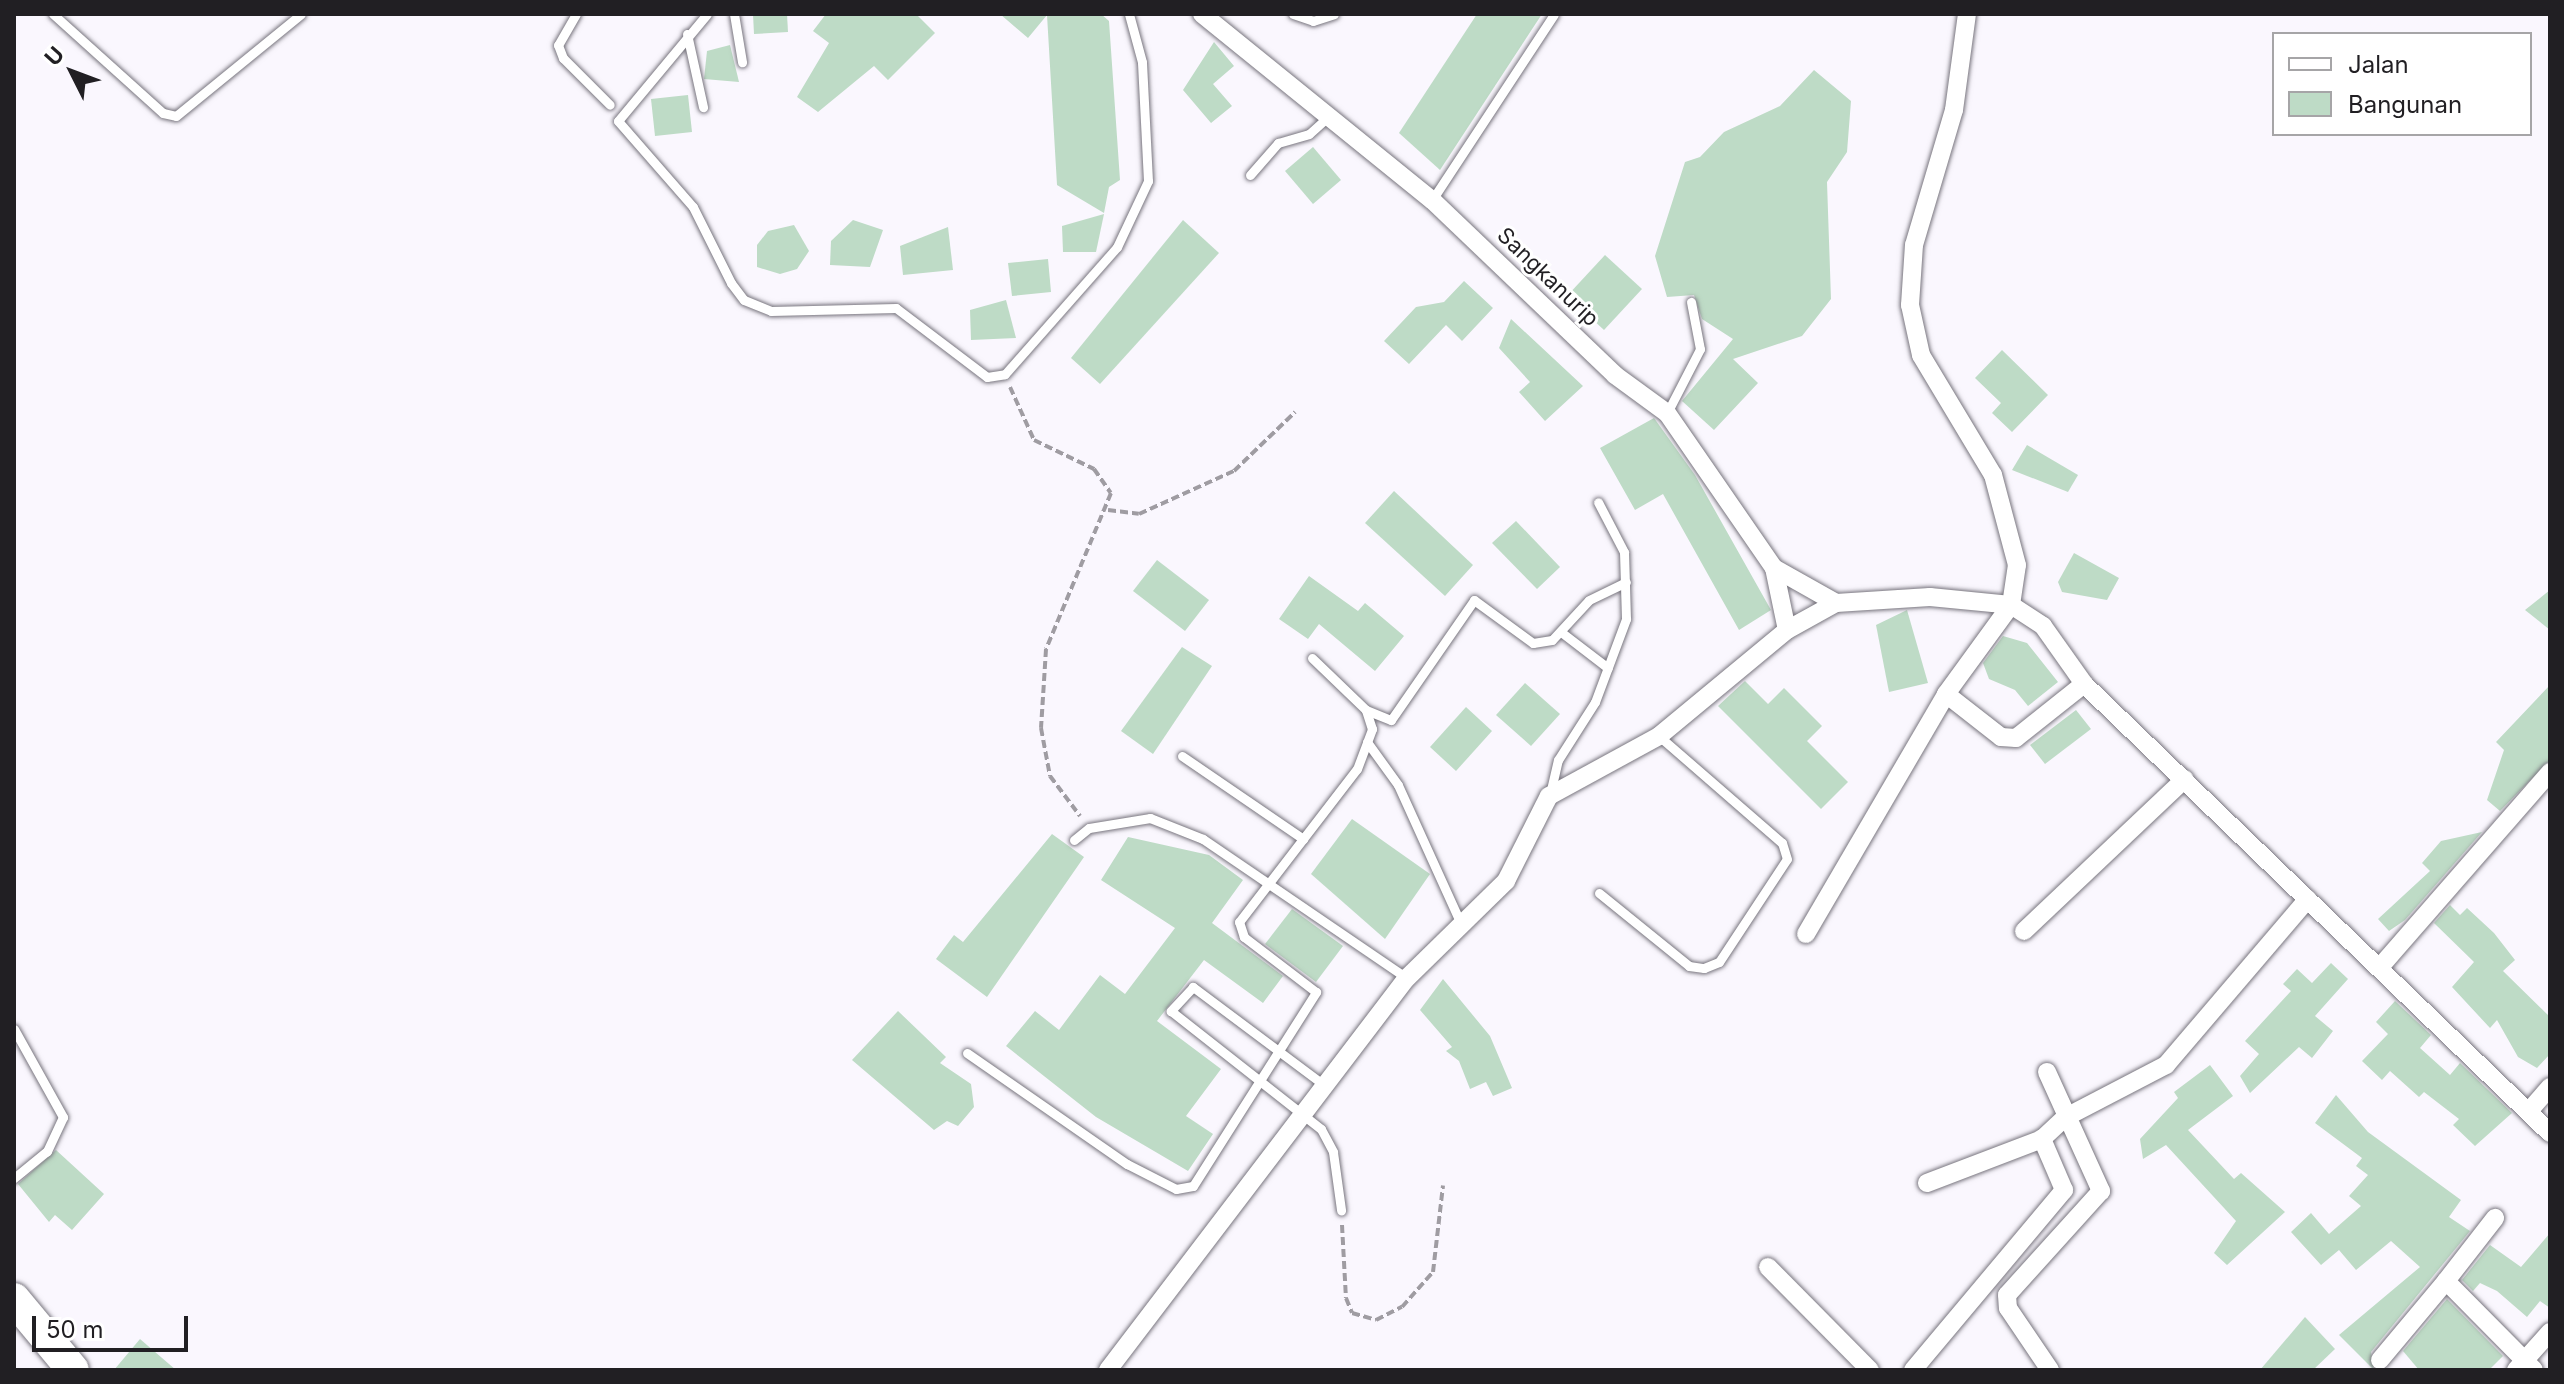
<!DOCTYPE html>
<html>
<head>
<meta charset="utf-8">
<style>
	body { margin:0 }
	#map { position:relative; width:2564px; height:1384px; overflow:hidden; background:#faf7fe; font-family:Inter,sans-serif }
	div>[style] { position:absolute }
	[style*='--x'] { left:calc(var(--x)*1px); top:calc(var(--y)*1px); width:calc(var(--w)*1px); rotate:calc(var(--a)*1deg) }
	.building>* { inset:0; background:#bedbc6 }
	.path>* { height:4px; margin-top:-2px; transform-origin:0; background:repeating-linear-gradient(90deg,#9f9ca2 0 8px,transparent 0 12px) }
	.roads { filter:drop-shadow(0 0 2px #78757e) drop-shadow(0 0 2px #78757e) }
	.lane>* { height:9px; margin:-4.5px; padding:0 4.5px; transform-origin:4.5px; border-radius:4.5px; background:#fff }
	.street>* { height:18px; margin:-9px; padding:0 9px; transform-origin:9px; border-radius:9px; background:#fff }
	.highway>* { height:32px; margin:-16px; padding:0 16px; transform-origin:16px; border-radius:16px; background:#fff }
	span { translate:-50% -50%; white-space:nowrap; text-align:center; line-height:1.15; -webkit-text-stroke:6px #fff; paint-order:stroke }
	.street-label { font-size:22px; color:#211f23 }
	.frame { position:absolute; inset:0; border:16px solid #211f23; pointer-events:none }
	.legend { position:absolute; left:2272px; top:32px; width:260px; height:104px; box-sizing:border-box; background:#fff; border:2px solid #a6a5a7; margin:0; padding:10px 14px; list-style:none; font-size:24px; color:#211f23 }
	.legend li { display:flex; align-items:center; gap:16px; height:40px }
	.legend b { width:40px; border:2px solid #a6a5a7 }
	.north { position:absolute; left:32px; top:32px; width:80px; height:80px; -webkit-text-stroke:6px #fff; paint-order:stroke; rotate:312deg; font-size:22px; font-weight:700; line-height:32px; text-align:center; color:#211f23 }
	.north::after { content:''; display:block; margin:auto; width:28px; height:36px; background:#211f23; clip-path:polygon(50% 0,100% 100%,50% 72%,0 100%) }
	.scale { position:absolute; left:32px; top:1316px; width:156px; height:36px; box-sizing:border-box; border:4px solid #211f23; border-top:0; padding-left:10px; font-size:24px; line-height:28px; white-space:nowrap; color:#211f23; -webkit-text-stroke:6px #fff; paint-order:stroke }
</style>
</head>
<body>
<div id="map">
	<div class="building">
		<div style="clip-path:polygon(753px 14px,787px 14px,788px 32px,754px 34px)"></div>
		<div style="clip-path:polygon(826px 14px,916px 14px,935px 33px,888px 80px,874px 66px,818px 112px,797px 97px,829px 43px,813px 31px)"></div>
		<div style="clip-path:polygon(1000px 14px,1101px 14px,1109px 21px,1120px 180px,1109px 187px,1104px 213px,1057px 185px,1047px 15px,1028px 38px)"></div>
		<div style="clip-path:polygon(1477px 14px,1542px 14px,1440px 170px,1399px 133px)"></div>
		<div style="clip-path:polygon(1214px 42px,1234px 66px,1213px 84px,1232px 106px,1211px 123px,1183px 90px)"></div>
		<div style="clip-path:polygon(730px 45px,739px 82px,704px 79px,707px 51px)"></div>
		<div style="clip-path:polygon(1814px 70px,1851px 101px,1847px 152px,1827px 182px,1831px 299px,1802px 336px,1733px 359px,1758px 383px,1714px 430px,1682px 401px,1733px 339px,1702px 319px,1694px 295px,1667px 297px,1655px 256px,1685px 162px,1700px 157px,1724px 132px,1780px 106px)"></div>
		<div style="clip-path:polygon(688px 95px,692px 132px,655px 136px,651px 99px)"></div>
		<div style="clip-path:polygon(1313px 147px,1341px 180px,1313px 204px,1285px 171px)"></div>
		<div style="clip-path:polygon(1104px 214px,1096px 252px,1063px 252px,1062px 226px)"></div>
		<div style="clip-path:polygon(853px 220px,883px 230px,870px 267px,830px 265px,831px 241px)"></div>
		<div style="clip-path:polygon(1183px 220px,1219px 253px,1100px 384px,1071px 358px)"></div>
		<div style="clip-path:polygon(794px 225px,809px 251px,797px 269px,780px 274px,757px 267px,757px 245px,768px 231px)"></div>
		<div style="clip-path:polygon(948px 227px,953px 270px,903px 275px,900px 246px)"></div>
		<div style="clip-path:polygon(1605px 255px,1642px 289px,1604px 330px,1567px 296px)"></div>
		<div style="clip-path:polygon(1048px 259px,1051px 292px,1012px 296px,1008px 263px)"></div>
		<div style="clip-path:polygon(1464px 281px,1493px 308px,1462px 341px,1446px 325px,1409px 364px,1384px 341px,1416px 307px,1444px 302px)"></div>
		<div style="clip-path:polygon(1006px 300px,1016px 338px,971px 340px,970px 310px)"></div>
		<div style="clip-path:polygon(1511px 319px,1583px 386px,1545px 421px,1519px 392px,1530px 382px,1499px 348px)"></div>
		<div style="clip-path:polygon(2002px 350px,2048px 395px,2012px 432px,1992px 413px,2001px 403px,1975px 378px)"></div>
		<div style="clip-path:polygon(1654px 418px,1695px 475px,1771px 610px,1739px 630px,1663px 494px,1635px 510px,1600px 448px)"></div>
		<div style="clip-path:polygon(2027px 445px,2078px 475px,2068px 492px,2012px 470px)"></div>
		<div style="clip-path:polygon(1394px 491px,1473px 565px,1445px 596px,1365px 523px)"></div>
		<div style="clip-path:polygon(1516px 521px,1560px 567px,1537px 589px,1492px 543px)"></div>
		<div style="clip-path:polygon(2074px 553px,2119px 578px,2107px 600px,2062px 592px,2058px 582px)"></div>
		<div style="clip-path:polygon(1157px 560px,1209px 600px,1185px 631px,1133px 591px)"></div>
		<div style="clip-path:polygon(1309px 576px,1358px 611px,1365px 603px,1404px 636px,1375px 671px,1319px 624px,1308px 639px,1279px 619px)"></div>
		<div style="clip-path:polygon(2550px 590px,2550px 630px,2525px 610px)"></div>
		<div style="clip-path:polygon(1907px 610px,1928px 683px,1889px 692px,1876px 625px)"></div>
		<div style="clip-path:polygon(2003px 636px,2027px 643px,2058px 682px,2028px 706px,2015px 690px,1989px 679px,1983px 663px)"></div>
		<div style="clip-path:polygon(1182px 647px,1212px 666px,1153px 754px,1121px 731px)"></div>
		<div style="clip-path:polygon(1745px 681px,1768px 704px,1784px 688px,1822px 726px,1807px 741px,1848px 782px,1821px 809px,1718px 706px)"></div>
		<div style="clip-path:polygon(1525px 683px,1560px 714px,1531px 746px,1496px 715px)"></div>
		<div style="clip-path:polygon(2550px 685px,2550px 760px,2500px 811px,2487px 800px,2504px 750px,2496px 742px)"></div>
		<div style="clip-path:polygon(1466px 707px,1492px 731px,1456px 771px,1430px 747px)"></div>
		<div style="clip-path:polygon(2076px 710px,2091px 729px,2045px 764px,2030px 745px)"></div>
		<div style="clip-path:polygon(1352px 819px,1430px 874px,1385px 939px,1311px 874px)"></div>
		<div style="clip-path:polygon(2482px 832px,2405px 920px,2389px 931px,2378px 919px,2430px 871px,2422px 863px,2441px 841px)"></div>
		<div style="clip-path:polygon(1052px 834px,1084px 857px,987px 997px,936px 959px,954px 935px,963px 942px)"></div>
		<div style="clip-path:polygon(1128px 837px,1209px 855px,1243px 880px,1212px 923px,1283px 976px,1263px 1003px,1204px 960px,1157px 1021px,1221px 1069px,1186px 1116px,1213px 1134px,1188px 1171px,1096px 1117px,1006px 1046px,1035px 1011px,1059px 1030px,1100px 975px,1125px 994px,1175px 928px,1101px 880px)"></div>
		<div style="clip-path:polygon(2450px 905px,2460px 915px,2467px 908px,2494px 933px,2515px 960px,2503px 971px,2550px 1017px,2550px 1054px,2537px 1068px,2518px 1057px,2497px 1020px,2490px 1028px,2452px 987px,2474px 962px,2434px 923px)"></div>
		<div style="clip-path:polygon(1292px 909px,1343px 946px,1316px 982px,1265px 944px)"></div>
		<div style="clip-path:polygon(2331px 963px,2348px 979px,2315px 1016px,2333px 1031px,2312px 1058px,2299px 1047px,2250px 1093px,2240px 1076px,2259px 1054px,2245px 1041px,2291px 991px,2283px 984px,2297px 969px,2312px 983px)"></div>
		<div style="clip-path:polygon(1443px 979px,1490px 1036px,1512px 1088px,1493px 1096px,1486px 1082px,1470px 1089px,1459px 1061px,1446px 1051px,1452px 1047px,1420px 1010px)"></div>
		<div style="clip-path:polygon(2395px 1001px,2431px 1035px,2420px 1048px,2450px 1075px,2460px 1063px,2512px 1113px,2475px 1146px,2453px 1125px,2459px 1119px,2424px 1092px,2419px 1097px,2390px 1071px,2382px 1080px,2362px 1061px,2388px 1034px,2376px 1022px)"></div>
		<div style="clip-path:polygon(898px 1011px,946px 1057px,940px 1063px,971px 1084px,974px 1107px,958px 1126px,947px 1121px,934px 1130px,852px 1060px)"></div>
		<div style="clip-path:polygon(2210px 1065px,2233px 1096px,2188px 1130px,2234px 1179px,2241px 1173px,2285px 1212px,2227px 1265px,2214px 1253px,2236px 1221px,2166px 1145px,2143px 1159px,2140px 1139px,2178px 1098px,2174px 1092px)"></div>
		<div style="clip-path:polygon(2336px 1095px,2368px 1132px,2461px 1200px,2449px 1217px,2470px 1231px,2371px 1352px,2374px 1370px,2339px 1335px,2420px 1267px,2391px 1241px,2356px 1270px,2339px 1250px,2321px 1265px,2291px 1232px,2311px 1213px,2329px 1234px,2361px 1206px,2349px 1196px,2368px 1175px,2356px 1166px,2362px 1158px,2315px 1123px)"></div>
		<div style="clip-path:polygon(56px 1150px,104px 1194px,72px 1230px,55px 1215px,49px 1222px,18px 1184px)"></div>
		<div style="clip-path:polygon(2550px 1233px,2550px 1308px,2540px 1301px,2527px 1317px,2497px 1291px,2480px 1283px,2473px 1291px,2462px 1280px,2490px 1245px,2521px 1267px)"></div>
		<div style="clip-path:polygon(2447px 1299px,2503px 1356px,2489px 1370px,2419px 1370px,2403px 1351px)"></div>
		<div style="clip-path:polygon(2305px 1317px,2335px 1349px,2313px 1370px,2260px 1370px)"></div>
		<div style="clip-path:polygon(140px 1339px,176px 1370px,114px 1370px)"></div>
	</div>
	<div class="path">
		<div style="--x:1010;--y:387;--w:58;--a:65.6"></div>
		<div style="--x:1034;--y:440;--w:67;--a:25.8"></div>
		<div style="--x:1094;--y:469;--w:29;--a:55"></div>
		<div style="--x:1111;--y:493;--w:169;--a:112.6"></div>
		<div style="--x:1046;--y:649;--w:79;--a:93.6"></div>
		<div style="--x:1041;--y:728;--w:49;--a:79.4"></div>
		<div style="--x:1050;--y:776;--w:50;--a:53.1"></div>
		<div style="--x:1108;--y:510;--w:31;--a:7"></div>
		<div style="--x:1139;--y:514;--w:104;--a:-24.4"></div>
		<div style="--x:1234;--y:471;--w:85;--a:-44"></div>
		<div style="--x:1342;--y:1225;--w:73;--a:86.9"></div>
		<div style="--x:1346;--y:1298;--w:16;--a:68"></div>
		<div style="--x:1352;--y:1313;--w:25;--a:16"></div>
		<div style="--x:1376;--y:1320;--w:29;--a:-27"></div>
		<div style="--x:1402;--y:1307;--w:47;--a:-48.5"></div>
		<div style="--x:1433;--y:1272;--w:87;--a:-83.4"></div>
	</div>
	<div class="roads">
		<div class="lane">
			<div style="--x:53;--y:14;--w:148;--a:42"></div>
			<div style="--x:163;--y:113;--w:13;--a:13"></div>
			<div style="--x:176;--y:116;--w:161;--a:-39.2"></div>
			<div style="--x:576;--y:14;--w:36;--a:120"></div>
			<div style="--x:558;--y:45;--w:14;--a:69"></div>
			<div style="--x:563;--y:58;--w:66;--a:45"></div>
			<div style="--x:707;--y:14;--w:139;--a:129.8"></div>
			<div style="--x:618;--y:121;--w:114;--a:48.9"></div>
			<div style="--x:693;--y:207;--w:85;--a:63.4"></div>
			<div style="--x:731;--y:283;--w:21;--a:53"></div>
			<div style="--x:744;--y:300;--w:29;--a:22"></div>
			<div style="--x:771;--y:311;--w:125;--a:-1.4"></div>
			<div style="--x:896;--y:308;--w:114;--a:37.2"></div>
			<div style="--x:987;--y:377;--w:18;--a:-9"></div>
			<div style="--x:1005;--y:374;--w:169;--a:-48.6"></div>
			<div style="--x:1117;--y:247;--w:73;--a:-64.8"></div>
			<div style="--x:1148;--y:181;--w:119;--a:-92.9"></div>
			<div style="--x:1142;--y:62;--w:50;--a:-105.2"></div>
			<div style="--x:734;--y:14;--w:49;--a:80.5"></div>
			<div style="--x:1293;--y:14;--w:21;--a:19"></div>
			<div style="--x:1313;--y:21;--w:22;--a:-18"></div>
			<div style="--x:687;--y:34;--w:75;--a:77.6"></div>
			<div style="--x:1250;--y:175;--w:43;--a:-48.8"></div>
			<div style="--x:1278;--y:143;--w:32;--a:-16"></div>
			<div style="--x:1309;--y:134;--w:28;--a:-42"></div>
			<div style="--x:1432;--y:200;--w:222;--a:-56.7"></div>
			<div style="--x:1667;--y:413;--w:72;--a:-62.7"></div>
			<div style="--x:1700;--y:349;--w:48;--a:-100.8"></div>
			<div style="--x:1561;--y:632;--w:59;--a:37.5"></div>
			<div style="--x:1312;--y:658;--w:75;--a:43.9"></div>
			<div style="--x:1366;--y:710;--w:27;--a:22"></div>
			<div style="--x:1391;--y:720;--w:146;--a:-55.3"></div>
			<div style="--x:1474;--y:600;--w:73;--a:36.1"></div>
			<div style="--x:1533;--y:643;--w:19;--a:-9"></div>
			<div style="--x:1552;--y:640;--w:54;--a:-47.2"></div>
			<div style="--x:1589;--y:600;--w:41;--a:-25.9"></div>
			<div style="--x:1367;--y:742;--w:53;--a:54.2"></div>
			<div style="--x:1398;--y:785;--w:153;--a:65.6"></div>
			<div style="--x:1182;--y:756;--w:147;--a:34.4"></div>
			<div style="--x:1550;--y:794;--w:35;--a:-77"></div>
			<div style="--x:1558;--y:760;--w:69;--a:-57.5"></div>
			<div style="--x:1595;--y:702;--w:89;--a:-69.5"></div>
			<div style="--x:1626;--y:619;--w:67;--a:-91.7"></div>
			<div style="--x:1624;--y:552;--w:56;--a:-117.5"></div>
			<div style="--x:1074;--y:840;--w:19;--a:-39"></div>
			<div style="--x:1089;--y:828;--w:62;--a:-9.3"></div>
			<div style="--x:1150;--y:818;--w:57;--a:21.6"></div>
			<div style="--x:1203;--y:839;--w:247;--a:34.3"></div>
			<div style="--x:1599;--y:893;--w:116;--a:39"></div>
			<div style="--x:1689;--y:966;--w:15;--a:8"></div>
			<div style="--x:1704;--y:968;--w:16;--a:-22"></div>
			<div style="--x:1719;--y:962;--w:123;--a:-56.6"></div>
			<div style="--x:1787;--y:859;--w:17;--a:-107"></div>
			<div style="--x:1782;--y:843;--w:163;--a:-139"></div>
			<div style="--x:14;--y:1029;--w:101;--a:60.9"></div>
			<div style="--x:63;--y:1117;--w:38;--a:115"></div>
			<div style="--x:47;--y:1151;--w:43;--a:140.7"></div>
			<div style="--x:967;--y:1053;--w:195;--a:34.8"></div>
			<div style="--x:1127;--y:1164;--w:55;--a:27"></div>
			<div style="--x:1176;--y:1189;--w:17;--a:-10"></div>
			<div style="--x:1193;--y:1186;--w:230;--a:-57.6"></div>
			<div style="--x:1316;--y:992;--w:91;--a:-142.6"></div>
			<div style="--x:1244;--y:937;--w:16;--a:-108"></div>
			<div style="--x:1239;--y:922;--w:193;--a:-52.4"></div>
			<div style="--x:1357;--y:769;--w:43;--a:-69.4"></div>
			<div style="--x:1372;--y:729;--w:20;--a:-108"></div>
			<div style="--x:1324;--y:1085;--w:164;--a:-143.2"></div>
			<div style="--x:1193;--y:987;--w:33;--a:133"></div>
			<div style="--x:1171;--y:1011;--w:191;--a:38.2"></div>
			<div style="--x:1321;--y:1129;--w:26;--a:62"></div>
			<div style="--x:1333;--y:1152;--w:59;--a:82.1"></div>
		</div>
		<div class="street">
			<div style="--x:1202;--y:14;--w:296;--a:39"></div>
			<div style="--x:1432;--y:200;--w:253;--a:43.7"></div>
			<div style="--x:1615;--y:375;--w:64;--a:36.2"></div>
			<div style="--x:1667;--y:413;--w:188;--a:55.4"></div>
			<div style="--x:1774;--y:568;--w:63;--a:78.2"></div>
			<div style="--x:1774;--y:568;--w:71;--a:29.4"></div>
			<div style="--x:1946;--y:694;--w:70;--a:38"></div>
			<div style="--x:2001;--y:737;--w:15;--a:4"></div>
			<div style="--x:2016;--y:738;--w:87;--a:-38.5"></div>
			<div style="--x:2024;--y:931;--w:221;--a:-43.4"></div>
			<div style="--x:1806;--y:934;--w:278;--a:-59.7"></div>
			<div style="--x:1946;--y:694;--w:110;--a:-53.9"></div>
			<div style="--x:2011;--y:605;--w:40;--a:-81.5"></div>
			<div style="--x:2017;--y:565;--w:93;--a:-104.9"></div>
			<div style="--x:1993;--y:475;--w:140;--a:-121"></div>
			<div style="--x:1921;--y:355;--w:51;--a:-102.4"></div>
			<div style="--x:1910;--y:305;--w:60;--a:-86.2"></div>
			<div style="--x:1914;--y:245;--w:141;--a:-73.5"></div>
			<div style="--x:1954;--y:110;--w:97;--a:-82.3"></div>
			<div style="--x:2380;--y:967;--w:259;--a:-48.9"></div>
			<div style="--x:2047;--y:1072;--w:131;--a:65.6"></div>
			<div style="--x:2101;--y:1191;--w:140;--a:132.1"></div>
			<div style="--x:2007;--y:1295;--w:13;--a:86"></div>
			<div style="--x:2008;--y:1308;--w:75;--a:55.9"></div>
			<div style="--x:2529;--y:1111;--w:32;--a:-49"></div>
			<div style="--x:1927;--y:1183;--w:123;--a:-20.9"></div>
			<div style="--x:2042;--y:1139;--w:33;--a:-43"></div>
			<div style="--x:2066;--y:1117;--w:113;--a:-27.5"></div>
			<div style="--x:2166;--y:1065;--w:218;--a:-49.5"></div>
			<div style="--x:1768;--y:1267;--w:145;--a:45.3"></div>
			<div style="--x:2446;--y:1281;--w:80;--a:-52.1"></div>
			<div style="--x:2380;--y:1360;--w:103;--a:-50.1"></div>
			<div style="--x:2446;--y:1281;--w:125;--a:45.3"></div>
			<div style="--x:1108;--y:1370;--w:493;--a:-52.7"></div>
			<div style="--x:1407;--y:978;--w:139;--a:-44.4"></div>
			<div style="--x:1506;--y:881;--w:95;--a:-63.2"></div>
			<div style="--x:1549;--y:796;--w:125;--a:-28.6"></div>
			<div style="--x:1659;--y:736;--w:166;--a:-39.6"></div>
			<div style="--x:1787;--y:630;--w:56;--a:-28.9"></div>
			<div style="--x:1836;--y:603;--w:94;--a:-3.7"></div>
			<div style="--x:1930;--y:597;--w:81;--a:5.6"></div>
			<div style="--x:2011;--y:605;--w:38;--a:33"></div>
			<div style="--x:2043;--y:626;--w:71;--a:54.7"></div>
			<div style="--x:2084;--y:684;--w:647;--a:43.94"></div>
			<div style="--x:1913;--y:1370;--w:235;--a:-50"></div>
			<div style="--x:2064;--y:1190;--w:56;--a:-113.3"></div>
			<div style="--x:2516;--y:1370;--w:51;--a:-48.2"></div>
		</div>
		<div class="highway">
			<div style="--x:14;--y:1299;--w:92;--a:50.3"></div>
		</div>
	</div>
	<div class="street-label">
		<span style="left:1548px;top:277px;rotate:44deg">Sangkanurip</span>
	</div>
	<div class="frame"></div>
	<ul class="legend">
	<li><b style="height:10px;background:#fff"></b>Jalan</li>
	<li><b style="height:22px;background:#bedbc6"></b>Bangunan</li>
	</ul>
	<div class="north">U</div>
	<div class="scale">50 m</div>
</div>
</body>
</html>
